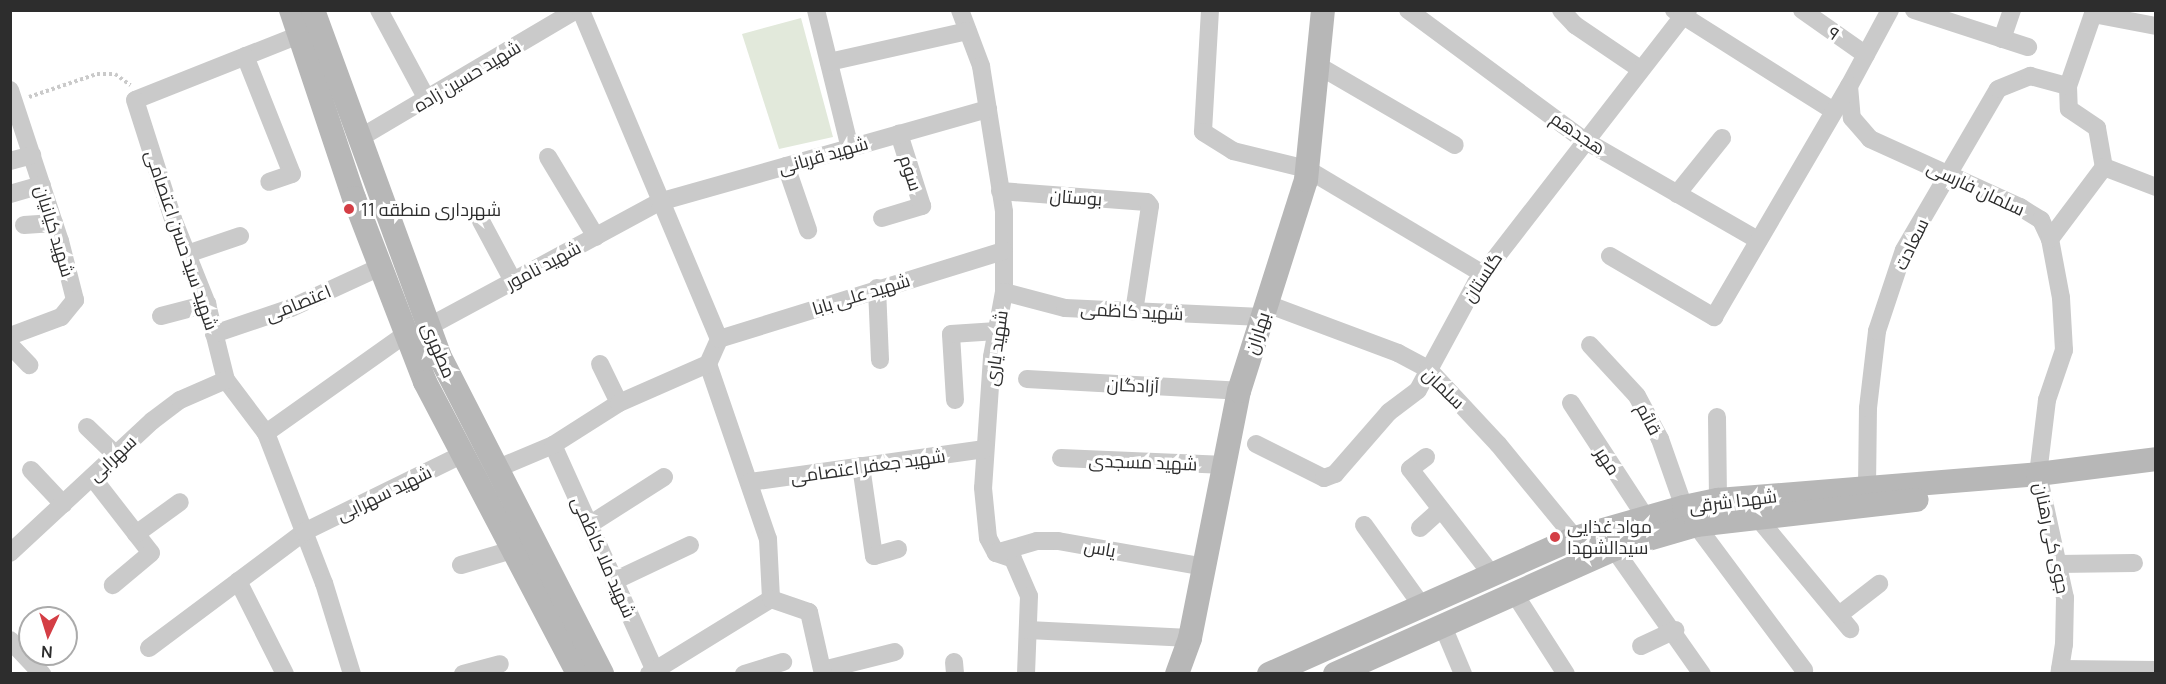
<!DOCTYPE html>
<html>
<head>
<meta charset="utf-8">
<style>
	body { margin:0 }
	#map { position:relative; width:2166px; height:684px; overflow:hidden; background:#fff; font-family:Manrope,Cairo,sans-serif }
	div>[style] { position:absolute }
	[style*='--x'] { left:calc(var(--x)*1px); top:calc(var(--y)*1px); width:calc(var(--w)*1px); rotate:calc(var(--a)*1deg) }
	.green>* { inset:0; background:#e2e9db }
	.path>* { height:4px; margin-top:-2px; transform-origin:0; background:repeating-linear-gradient(90deg,#cacaca 0 3px,transparent 0 6px) }
	.street>* { height:18px; margin:-9px; padding:0 9px; transform-origin:9px; border-radius:9px; background:#cacaca }
	.secondary>* { height:24px; margin:-12px; padding:0 12px; transform-origin:12px; border-radius:12px; background:#b7b7b7 }
	.dots>* { width:16px; height:16px; translate:-50% -50%; box-sizing:border-box; border:3px solid #fff; border-radius:50% }
	span { translate:-50% -50%; white-space:nowrap; text-align:center; line-height:1.15; -webkit-text-stroke:6px #fff; paint-order:stroke }
	.street-label { font-size:18px; color:#2d2d2d }
	.poi-label { font-size:18px; color:#2d2d2d }
	.left { translate:0 -50%; text-align:left }
	.frame { position:absolute; inset:0; border:12px solid #2d2d2d; pointer-events:none }
	.north { position:absolute; left:18px; top:606px; width:60px; height:60px; box-sizing:border-box; background:#fff; border:2px solid #ababab; border-radius:50%; rotate:184deg; font-size:16px; font-weight:700; line-height:24px; text-align:center; color:#2d2d2d }
	.north::after { content:''; display:block; margin:auto; width:21px; height:27px; background:#d43e45; clip-path:polygon(50% 0,100% 100%,50% 72%,0 100%) }
</style>
</head>
<body>
<div id="map">
	<div class="green">
		<div style="clip-path:polygon(801px 18px,833px 137px,779px 149px,742px 34px)"></div>
	</div>
	<div class="path">
		<div style="--x:29;--y:97;--w:72;--a:-18.7"></div>
		<div style="--x:97;--y:74;--w:18;--a:0"></div>
		<div style="--x:115;--y:74;--w:19;--a:36"></div>
	</div>
	<div class="street">
		<div style="--x:379;--y:10;--w:103;--a:61.7"></div>
		<div style="--x:816;--y:10;--w:142;--a:76.2"></div>
		<div style="--x:960;--y:10;--w:60;--a:69.4"></div>
		<div style="--x:981;--y:66;--w:148;--a:81"></div>
		<div style="--x:1004;--y:212;--w:80;--a:90"></div>
		<div style="--x:1004;--y:292;--w:66;--a:100.5"></div>
		<div style="--x:992;--y:357;--w:131;--a:93.9"></div>
		<div style="--x:983;--y:488;--w:50;--a:84.3"></div>
		<div style="--x:988;--y:538;--w:17;--a:62"></div>
		<div style="--x:996;--y:553;--w:18;--a:19"></div>
		<div style="--x:1013;--y:559;--w:40;--a:66.6"></div>
		<div style="--x:1029;--y:596;--w:78;--a:92.2"></div>
		<div style="--x:1210;--y:10;--w:122;--a:93.3"></div>
		<div style="--x:1203;--y:132;--w:36;--a:32"></div>
		<div style="--x:1233;--y:151;--w:76;--a:13.7"></div>
		<div style="--x:1307;--y:169;--w:205;--a:30.8"></div>
		<div style="--x:1408;--y:10;--w:219;--a:36.5"></div>
		<div style="--x:1584;--y:140;--w:201;--a:29.9"></div>
		<div style="--x:1561;--y:10;--w:21;--a:47"></div>
		<div style="--x:1575;--y:25;--w:78;--a:34.1"></div>
		<div style="--x:1674;--y:10;--w:189;--a:32.3"></div>
		<div style="--x:1802;--y:10;--w:78;--a:35.1"></div>
		<div style="--x:1890;--y:10;--w:86;--a:118.3"></div>
		<div style="--x:1849;--y:86;--w:32;--a:85"></div>
		<div style="--x:1852;--y:118;--w:28;--a:49"></div>
		<div style="--x:1870;--y:139;--w:165;--a:24.4"></div>
		<div style="--x:2020;--y:207;--w:25;--a:32"></div>
		<div style="--x:2041;--y:220;--w:21;--a:65"></div>
		<div style="--x:2050;--y:239;--w:60;--a:79.4"></div>
		<div style="--x:2061;--y:298;--w:52;--a:86.7"></div>
		<div style="--x:2064;--y:350;--w:53;--a:108.8"></div>
		<div style="--x:2047;--y:400;--w:75;--a:96.9"></div>
		<div style="--x:2038;--y:474;--w:127;--a:77.7"></div>
		<div style="--x:2065;--y:598;--w:46;--a:91.2"></div>
		<div style="--x:2064;--y:644;--w:30;--a:99"></div>
		<div style="--x:1914;--y:10;--w:120;--a:18"></div>
		<div style="--x:2156;--y:26;--w:64;--a:-169.2"></div>
		<div style="--x:2093;--y:14;--w:76;--a:109.1"></div>
		<div style="--x:2068;--y:86;--w:23;--a:88"></div>
		<div style="--x:2069;--y:109;--w:34;--a:34"></div>
		<div style="--x:2097;--y:128;--w:40;--a:80"></div>
		<div style="--x:2104;--y:167;--w:56;--a:21"></div>
		<div style="--x:299;--y:35;--w:176;--a:158.4"></div>
		<div style="--x:135;--y:100;--w:125;--a:72.3"></div>
		<div style="--x:173;--y:219;--w:92;--a:68.2"></div>
		<div style="--x:207;--y:304;--w:78;--a:76"></div>
		<div style="--x:226;--y:380;--w:66;--a:53"></div>
		<div style="--x:266;--y:433;--w:161;--a:68.9"></div>
		<div style="--x:324;--y:583;--w:95;--a:72.9"></div>
		<div style="--x:2002;--y:39;--w:31;--a:-71"></div>
		<div style="--x:245;--y:56;--w:127;--a:68.3"></div>
		<div style="--x:292;--y:174;--w:24;--a:161"></div>
		<div style="--x:829;--y:62;--w:142;--a:-12.6"></div>
		<div style="--x:1319;--y:66;--w:157;--a:30.2"></div>
		<div style="--x:10;--y:90;--w:159;--a:71.7"></div>
		<div style="--x:60;--y:241;--w:61;--a:75.7"></div>
		<div style="--x:75;--y:300;--w:22;--a:129"></div>
		<div style="--x:61;--y:317;--w:54;--a:159.6"></div>
		<div style="--x:358;--y:139;--w:253;--a:-30.6"></div>
		<div style="--x:548;--y:157;--w:93;--a:59"></div>
		<div style="--x:10;--y:161;--w:23;--a:-15"></div>
		<div style="--x:786;--y:166;--w:68;--a:71"></div>
		<div style="--x:1000;--y:191;--w:147;--a:4.3"></div>
		<div style="--x:1147;--y:202;--w:5;--a:53"></div>
		<div style="--x:1150;--y:206;--w:107;--a:98.6"></div>
		<div style="--x:10;--y:194;--w:33;--a:-16"></div>
		<div style="--x:1677;--y:194;--w:72;--a:-51.2"></div>
		<div style="--x:882;--y:218;--w:42;--a:-16.7"></div>
		<div style="--x:922;--y:206;--w:76;--a:-107.7"></div>
		<div style="--x:481;--y:221;--w:68;--a:61.9"></div>
		<div style="--x:24;--y:225;--w:30;--a:-4"></div>
		<div style="--x:2050;--y:239;--w:90;--a:-53.1"></div>
		<div style="--x:187;--y:254;--w:56;--a:-18.8"></div>
		<div style="--x:1610;--y:256;--w:121;--a:30.4"></div>
		<div style="--x:1714;--y:317;--w:268;--a:-59.7"></div>
		<div style="--x:877;--y:288;--w:72;--a:87.6"></div>
		<div style="--x:1004;--y:292;--w:63;--a:14.7"></div>
		<div style="--x:1065;--y:308;--w:197;--a:2.6"></div>
		<div style="--x:1267;--y:304;--w:140;--a:20.5"></div>
		<div style="--x:1398;--y:353;--w:34;--a:28"></div>
		<div style="--x:1428;--y:369;--w:103;--a:47"></div>
		<div style="--x:1498;--y:444;--w:122;--a:50.7"></div>
		<div style="--x:161;--y:316;--w:48;--a:-14.6"></div>
		<div style="--x:428;--y:327;--w:263;--a:-28.4"></div>
		<div style="--x:659;--y:202;--w:342;--a:-15.8"></div>
		<div style="--x:214;--y:334;--w:81;--a:-18.7"></div>
		<div style="--x:291;--y:308;--w:98;--a:-24.7"></div>
		<div style="--x:719;--y:339;--w:298;--a:-17.2"></div>
		<div style="--x:10;--y:345;--w:28;--a:46"></div>
		<div style="--x:1590;--y:345;--w:69;--a:47.3"></div>
		<div style="--x:1637;--y:396;--w:49;--a:61.9"></div>
		<div style="--x:1660;--y:439;--w:72;--a:70.6"></div>
		<div style="--x:600;--y:364;--w:43;--a:64"></div>
		<div style="--x:708;--y:364;--w:185;--a:71.1"></div>
		<div style="--x:768;--y:539;--w:60;--a:87.1"></div>
		<div style="--x:1027;--y:379;--w:212;--a:3.2"></div>
		<div style="--x:955;--y:400;--w:66;--a:-93.5"></div>
		<div style="--x:951;--y:334;--w:46;--a:-3.7"></div>
		<div style="--x:1571;--y:403;--w:137;--a:56.9"></div>
		<div style="--x:1717;--y:417;--w:83;--a:89.3"></div>
		<div style="--x:87;--y:427;--w:40;--a:44"></div>
		<div style="--x:266;--y:433;--w:171;--a:-35.3"></div>
		<div style="--x:1256;--y:444;--w:76;--a:26.6"></div>
		<div style="--x:1324;--y:478;--w:12;--a:-20"></div>
		<div style="--x:1335;--y:474;--w:82;--a:-48.9"></div>
		<div style="--x:1389;--y:412;--w:36;--a:-37"></div>
		<div style="--x:1418;--y:390;--w:122;--a:-61.5"></div>
		<div style="--x:1476;--y:283;--w:346;--a:-52.2"></div>
		<div style="--x:553;--y:445;--w:246;--a:65.7"></div>
		<div style="--x:1426;--y:457;--w:20;--a:143"></div>
		<div style="--x:1410;--y:469;--w:135;--a:52.2"></div>
		<div style="--x:1061;--y:458;--w:165;--a:2.4"></div>
		<div style="--x:861;--y:466;--w:91;--a:81.8"></div>
		<div style="--x:874;--y:556;--w:25;--a:-16"></div>
		<div style="--x:496;--y:469;--w:62;--a:-22.8"></div>
		<div style="--x:553;--y:445;--w:78;--a:-32.5"></div>
		<div style="--x:619;--y:403;--w:97;--a:-23.7"></div>
		<div style="--x:708;--y:364;--w:27;--a:-66"></div>
		<div style="--x:719;--y:339;--w:357;--a:-112.8"></div>
		<div style="--x:31;--y:470;--w:47;--a:46.7"></div>
		<div style="--x:92;--y:477;--w:96;--a:52.2"></div>
		<div style="--x:151;--y:553;--w:50;--a:139.9"></div>
		<div style="--x:750;--y:482;--w:237;--a:-8"></div>
		<div style="--x:1867;--y:488;--w:80;--a:-89.3"></div>
		<div style="--x:1868;--y:408;--w:78;--a:-83.3"></div>
		<div style="--x:1877;--y:331;--w:85;--a:-71.6"></div>
		<div style="--x:1904;--y:250;--w:186;--a:-59.7"></div>
		<div style="--x:1998;--y:89;--w:35;--a:-22"></div>
		<div style="--x:2030;--y:76;--w:39;--a:15"></div>
		<div style="--x:1757;--y:517;--w:146;--a:50.3"></div>
		<div style="--x:589;--y:525;--w:89;--a:-32.6"></div>
		<div style="--x:1364;--y:525;--w:100;--a:54.4"></div>
		<div style="--x:1696;--y:525;--w:181;--a:53.3"></div>
		<div style="--x:1420;--y:528;--w:28;--a:-42"></div>
		<div style="--x:136;--y:534;--w:54;--a:-36"></div>
		<div style="--x:1614;--y:549;--w:153;--a:54.9"></div>
		<div style="--x:10;--y:553;--w:194;--a:-42.9"></div>
		<div style="--x:152;--y:421;--w:35;--a:-37"></div>
		<div style="--x:180;--y:400;--w:50;--a:-23.5"></div>
		<div style="--x:996;--y:553;--w:43;--a:-16.3"></div>
		<div style="--x:1037;--y:541;--w:21;--a:0"></div>
		<div style="--x:1058;--y:541;--w:150;--a:10"></div>
		<div style="--x:2057;--y:564;--w:77;--a:-0.7"></div>
		<div style="--x:461;--y:565;--w:53;--a:-16.4"></div>
		<div style="--x:238;--y:581;--w:104;--a:63.2"></div>
		<div style="--x:614;--y:581;--w:84;--a:-25.3"></div>
		<div style="--x:1514;--y:593;--w:96;--a:57.3"></div>
		<div style="--x:1839;--y:615;--w:51;--a:-37.8"></div>
		<div style="--x:1442;--y:624;--w:54;--a:67.2"></div>
		<div style="--x:1028;--y:630;--w:162;--a:2.8"></div>
		<div style="--x:10;--y:640;--w:47;--a:46.7"></div>
		<div style="--x:1641;--y:646;--w:38;--a:-25"></div>
		<div style="--x:149;--y:648;--w:194;--a:-36.8"></div>
		<div style="--x:304;--y:532;--w:177;--a:-26.1"></div>
		<div style="--x:954;--y:662;--w:12;--a:85"></div>
		<div style="--x:2060;--y:669;--w:96;--a:0.6"></div>
		<div style="--x:823;--y:670;--w:74;--a:-14"></div>
		<div style="--x:463;--y:674;--w:38;--a:-15"></div>
		<div style="--x:649;--y:674;--w:143;--a:-31.6"></div>
		<div style="--x:771;--y:599;--w:40;--a:18.9"></div>
		<div style="--x:809;--y:612;--w:64;--a:77.3"></div>
		<div style="--x:744;--y:674;--w:41;--a:-17.1"></div>
	</div>
	<div class="secondary">
		<div style="--x:291;--y:10;--w:198;--a:71.5"></div>
		<div style="--x:354;--y:198;--w:197;--a:68.9"></div>
		<div style="--x:425;--y:382;--w:330;--a:62.3"></div>
		<div style="--x:313;--y:10;--w:367;--a:69.9"></div>
		<div style="--x:439;--y:355;--w:358;--a:62.9"></div>
		<div style="--x:1177;--y:674;--w:38;--a:-70"></div>
		<div style="--x:1190;--y:638;--w:252;--a:-78.8"></div>
		<div style="--x:1239;--y:391;--w:221;--a:-72.4"></div>
		<div style="--x:1306;--y:180;--w:171;--a:-84.3"></div>
		<div style="--x:1269;--y:674;--w:335;--a:-24"></div>
		<div style="--x:1575;--y:538;--w:113;--a:-15.9"></div>
		<div style="--x:1684;--y:507;--w:35;--a:-12"></div>
		<div style="--x:1718;--y:500;--w:321;--a:-4.6"></div>
		<div style="--x:2038;--y:474;--w:119;--a:-7.2"></div>
		<div style="--x:1335;--y:674;--w:306;--a:-24.1"></div>
		<div style="--x:1614;--y:549;--w:85;--a:-16.3"></div>
		<div style="--x:1696;--y:525;--w:222;--a:-6.5"></div>
	</div>
	<div class="dots">
		<div style="left:349px;top:209px;background:#d43e45"></div>
		<div style="left:1555px;top:537px;background:#d43e45"></div>
	</div>
	<div class="street-label">
		<span style="left:1834px;top:33px;rotate:35deg">۹</span>
		<span style="left:467px;top:76px;rotate:-31deg">شهید حسین زاده</span>
		<span style="left:1578px;top:133px;rotate:34deg">هجدهم</span>
		<span style="left:823px;top:155px;rotate:-16deg">شهید قربانی</span>
		<span style="left:911px;top:173px;rotate:72deg">سوم</span>
		<span style="left:1976px;top:188px;rotate:25deg">سلمان فارسی</span>
		<span style="left:1076px;top:197px;rotate:4deg">بوستان</span>
		<span style="left:55px;top:231px;rotate:73deg">شهید کیانیان</span>
		<span style="left:182px;top:240px;rotate:71deg">شهید سید حسن اعتصامی</span>
		<span style="left:1911px;top:244px;rotate:-64deg">سعادت</span>
		<span style="left:543px;top:265px;rotate:-28deg">شهید نامور</span>
		<span style="left:1482px;top:277px;rotate:-56deg">گلستان</span>
		<span style="left:861px;top:294px;rotate:-17deg">شهید علی بابا</span>
		<span style="left:298px;top:303px;rotate:-22deg">اعتصامی</span>
		<span style="left:1132px;top:311px;rotate:3deg">شهید کاظمی</span>
		<span style="left:1257px;top:333px;rotate:-72deg">بهاران</span>
		<span style="left:996px;top:348px;rotate:-82deg">شهید یاری</span>
		<span style="left:439px;top:350px;rotate:67deg">مطهری</span>
		<span style="left:1133px;top:385px;rotate:3deg">آزادگان</span>
		<span style="left:1444px;top:388px;rotate:44deg">سلمان</span>
		<span style="left:1649px;top:419px;rotate:62deg">قائم</span>
		<span style="left:112px;top:458px;rotate:-43deg">سهرابی</span>
		<span style="left:1608px;top:461px;rotate:57deg">مهر</span>
		<span style="left:1143px;top:462px;rotate:2deg">شهید مسجدی</span>
		<span style="left:868px;top:466px;rotate:-8deg">شهید جعفر اعتصامی</span>
		<span style="left:384px;top:493px;rotate:-26deg">شهید سهرابی</span>
		<span style="left:1733px;top:501px;rotate:-7deg">شهدا شرقی</span>
		<span style="left:2052px;top:538px;rotate:78deg">جوی کی رهنان</span>
		<span style="left:1100px;top:548px;rotate:10deg">یاس</span>
		<span style="left:604px;top:557px;rotate:66deg">شهید ملا کاظمی</span>
	</div>
	<div class="poi-label">
		<span class="left" style="left:361px;top:209px">شهرداری منطقه 11</span>
		<span class="left" style="left:1567px;top:537px">مواد غذایی<br>سیدالشهدا</span>
	</div>
	<div class="frame"></div>
	<div class="north">N</div>
</div>
</body>
</html>
